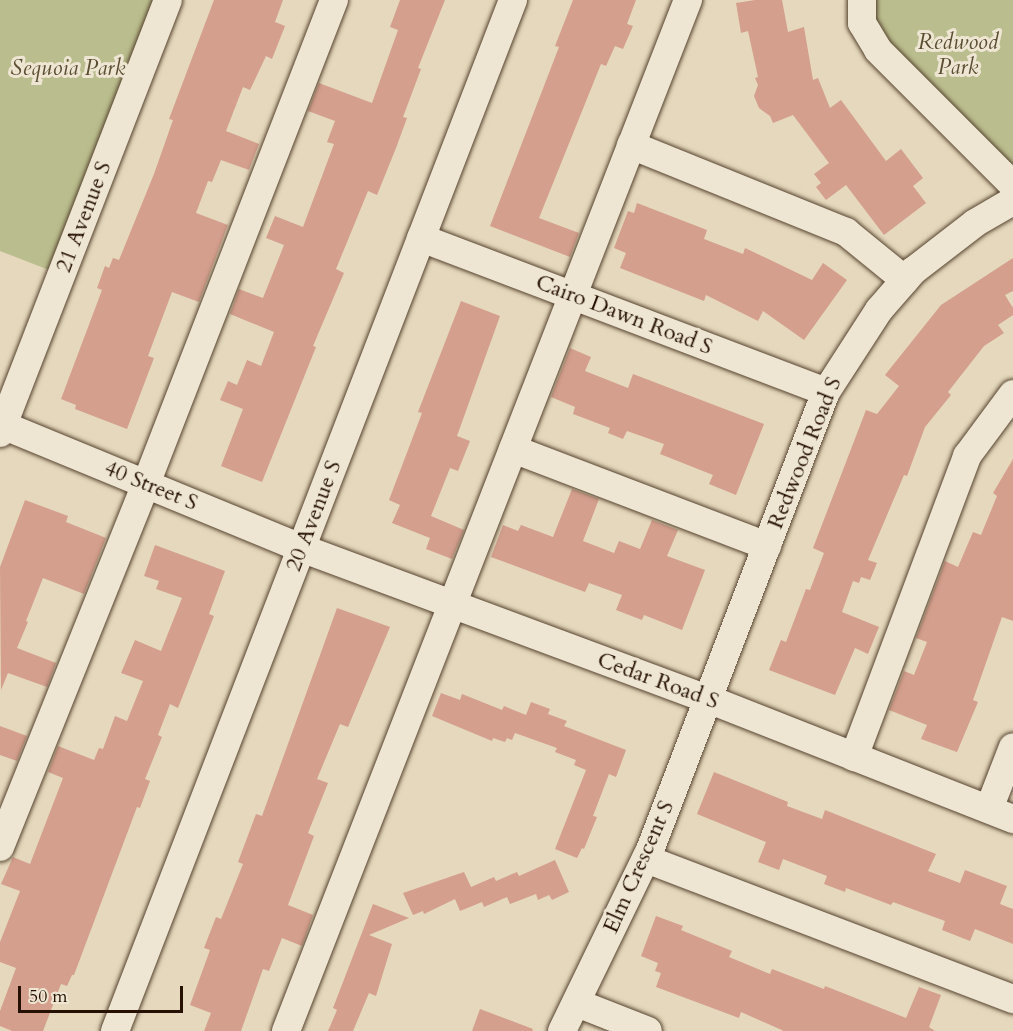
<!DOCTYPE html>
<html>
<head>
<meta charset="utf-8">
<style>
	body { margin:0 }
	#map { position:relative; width:1013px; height:1031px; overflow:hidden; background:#e5d8bc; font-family:Cardo,serif }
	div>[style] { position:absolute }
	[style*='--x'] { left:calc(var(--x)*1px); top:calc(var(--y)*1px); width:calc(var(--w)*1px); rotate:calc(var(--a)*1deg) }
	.green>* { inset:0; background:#babd8d }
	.building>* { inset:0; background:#d49f8d }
	.roads { filter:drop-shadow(0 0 2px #56432f) drop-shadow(0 0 2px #56432f) }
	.minor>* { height:28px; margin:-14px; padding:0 14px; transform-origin:14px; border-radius:14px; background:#eee6d3 }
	span { translate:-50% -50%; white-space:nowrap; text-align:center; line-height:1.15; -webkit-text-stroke:6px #eee6d3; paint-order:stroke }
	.park-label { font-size:22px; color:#5a4d31; font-style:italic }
	.street-label { font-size:22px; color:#261100 }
	.scale { position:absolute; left:18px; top:986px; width:165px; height:27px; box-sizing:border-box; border:3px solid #261100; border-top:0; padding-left:8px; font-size:18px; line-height:21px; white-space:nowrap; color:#261100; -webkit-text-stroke:4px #eee6d3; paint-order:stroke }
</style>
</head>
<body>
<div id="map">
	<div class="green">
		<div style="clip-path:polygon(0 0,168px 0,62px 275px,0 251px)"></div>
		<div style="clip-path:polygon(862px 0,1013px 0,1013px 185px,896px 71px)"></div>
	</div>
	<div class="building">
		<div style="clip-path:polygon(214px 0,283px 0,275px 22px,285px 26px,272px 59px,266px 56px,250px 90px,243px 87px,226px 131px,259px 144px,249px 170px,221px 160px,212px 182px,208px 181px,196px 213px,228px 225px,199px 302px,172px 292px,148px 356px,154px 358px,127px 429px,75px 409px,76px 405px,61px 399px,102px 290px,97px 288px,105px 266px,109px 268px,113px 258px,119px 260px,154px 174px,173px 120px,169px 119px)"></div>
		<div style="clip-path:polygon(400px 0,445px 0,418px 68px,421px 69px,403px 117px,407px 118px,396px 148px,377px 195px,368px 191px,336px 269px,344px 273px,313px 346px,316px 347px,262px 482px,221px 466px,243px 409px,220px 400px,228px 381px,237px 385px,247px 360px,261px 366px,274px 332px,230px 314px,239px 289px,263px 298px,284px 245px,266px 238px,275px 216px,303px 227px,334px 144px,327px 142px,335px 121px,308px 111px,319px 83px,372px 103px,398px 30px,390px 27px)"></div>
		<div style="clip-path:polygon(573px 0,636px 0,627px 24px,633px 26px,623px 49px,615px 46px,606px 66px,601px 64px,539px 218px,579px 233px,570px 257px,490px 226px,559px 47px,555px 46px)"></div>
		<div style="clip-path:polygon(755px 0,782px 0,788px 32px,804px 27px,813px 80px,818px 78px,830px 108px,841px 100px,886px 161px,901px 149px,923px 178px,913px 186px,926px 203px,884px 235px,846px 185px,826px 200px,816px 187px,821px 183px,814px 174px,829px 163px,793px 115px,773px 123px,770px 116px,759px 108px,754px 96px,758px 85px,755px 78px,758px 77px,748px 31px,741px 33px,736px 3px)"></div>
		<div style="clip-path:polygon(637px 203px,707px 230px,704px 239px,743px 254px,745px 248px,812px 280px,823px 263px,847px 280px,804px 340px,763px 311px,758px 321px,706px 295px,704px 301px,620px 268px,626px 253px,614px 248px,628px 211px,634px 213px)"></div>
		<div style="clip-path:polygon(1013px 258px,1013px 291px,1005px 295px,1013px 308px,1013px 315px,998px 325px,1004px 333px,984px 346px,948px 392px,951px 395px,925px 427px,907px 476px,904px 475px,868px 560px,877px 563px,870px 580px,861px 577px,859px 583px,853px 581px,842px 612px,879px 627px,868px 654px,855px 648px,835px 695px,769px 670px,781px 640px,786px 642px,806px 589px,810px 590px,824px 553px,813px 548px,866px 410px,877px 414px,899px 386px,885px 375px,941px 305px)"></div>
		<div style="clip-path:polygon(461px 301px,500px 316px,457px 436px,470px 441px,458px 471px,450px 468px,431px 516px,464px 530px,452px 559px,426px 549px,430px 538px,392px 523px,400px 505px,389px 500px,422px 413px,418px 412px)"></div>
		<div style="clip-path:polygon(570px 348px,591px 357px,585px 371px,628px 388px,633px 374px,764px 424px,736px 495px,709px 484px,713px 475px,660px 454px,664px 444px,627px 431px,623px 439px,608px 433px,610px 428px,573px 414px,575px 407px,551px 397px)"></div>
		<div style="clip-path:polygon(1013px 459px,1013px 621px,1002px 617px,973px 700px,978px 702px,957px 752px,921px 739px,927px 725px,889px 710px,904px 671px,914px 675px,927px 642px,916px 638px,945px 561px,958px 567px,973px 532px,981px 535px,997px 496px,993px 493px)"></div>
		<div style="clip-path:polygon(572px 489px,599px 499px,583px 541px,614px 553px,619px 541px,640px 549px,652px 520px,678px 530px,667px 556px,705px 570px,682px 630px,644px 615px,642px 620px,616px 610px,622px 595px,589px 583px,585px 592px,491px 557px,503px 525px,518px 531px,521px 525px,553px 537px)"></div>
		<div style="clip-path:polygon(25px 500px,68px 516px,66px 522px,106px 538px,84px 594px,43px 578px,26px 621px,28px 622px,17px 648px,56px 663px,47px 687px,8px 673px,1px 690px,0 567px)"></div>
		<div style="clip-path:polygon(155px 545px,225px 571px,209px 614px,214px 616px,178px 708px,170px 704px,158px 735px,162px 737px,145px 779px,150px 781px,140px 808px,137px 807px,74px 975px,72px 975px,67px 986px,61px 984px,43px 1031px,12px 1031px,0 1026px,0 1011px,16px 968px,0 962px,0 942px,20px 891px,1px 884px,13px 857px,30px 864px,63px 778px,48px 772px,58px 746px,94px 760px,99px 748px,103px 749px,115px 716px,127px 721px,143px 681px,121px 673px,135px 640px,161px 651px,182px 598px,156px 589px,159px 581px,144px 576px)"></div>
		<div style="clip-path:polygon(337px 608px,390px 627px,348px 727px,340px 724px,317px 779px,328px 783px,308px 833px,314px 836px,288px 905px,313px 915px,302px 946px,282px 938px,269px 971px,263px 969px,241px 1031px,204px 1031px,211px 1013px,190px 1005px,210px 950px,204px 948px,216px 917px,221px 919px,243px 864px,238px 862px,256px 814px,262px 816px)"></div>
		<div style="clip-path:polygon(441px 693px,460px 700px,462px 694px,502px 710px,504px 706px,526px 715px,531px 702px,550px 709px,548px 714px,567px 721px,564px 726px,626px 750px,616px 777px,609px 774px,593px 816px,597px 817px,584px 849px,582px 848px,577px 858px,555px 849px,586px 770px,574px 765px,576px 760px,555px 752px,557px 748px,515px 733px,512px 740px,507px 738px,505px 742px,493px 738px,492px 741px,432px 716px)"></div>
		<div style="clip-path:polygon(0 726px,27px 736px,17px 761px,0 755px)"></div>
		<div style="clip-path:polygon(714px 772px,788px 802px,787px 806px,822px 819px,825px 810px,936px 854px,928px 871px,960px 883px,965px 870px,1007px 886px,1000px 904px,1013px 909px,1013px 944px,975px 929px,970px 941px,942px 930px,945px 921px,893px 902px,891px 905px,846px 888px,845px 892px,824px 884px,827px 876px,783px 859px,779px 870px,758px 862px,766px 842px,697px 814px)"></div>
		<div style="clip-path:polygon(555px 860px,569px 892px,552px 900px,549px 895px,538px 900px,536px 894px,510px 904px,507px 897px,484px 907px,482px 902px,460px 911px,455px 899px,424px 914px,423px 911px,413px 915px,403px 893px,464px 872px,471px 887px,494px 877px,496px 881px,517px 872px,519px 876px)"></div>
		<div style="clip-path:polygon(373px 904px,409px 918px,369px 935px,392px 944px,376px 996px,369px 993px,353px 1031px,328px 1031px,337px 1010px,333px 1008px)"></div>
		<div style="clip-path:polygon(656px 916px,683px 926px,681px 930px,732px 951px,729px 957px,770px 974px,772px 969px,824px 989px,825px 986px,906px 1018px,919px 987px,941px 995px,929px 1027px,935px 1031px,784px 1031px,741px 1012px,739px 1018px,656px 987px,661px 973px,655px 971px,658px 963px,641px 956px)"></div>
		<div style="clip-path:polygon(480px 1009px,533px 1029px,532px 1031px,472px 1031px)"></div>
	</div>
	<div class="roads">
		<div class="minor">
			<div style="--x:862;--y:0;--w:23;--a:90"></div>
			<div style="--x:862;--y:23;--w:31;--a:59"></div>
			<div style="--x:878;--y:50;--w:191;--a:45"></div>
			<div style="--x:631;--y:145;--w:232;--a:22"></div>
			<div style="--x:846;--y:232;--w:76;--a:39.1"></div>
			<div style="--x:421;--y:238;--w:433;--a:20.8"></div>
			<div style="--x:0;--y:424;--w:326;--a:22.4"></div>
			<div style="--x:301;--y:548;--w:434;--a:20.4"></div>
			<div style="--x:708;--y:699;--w:328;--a:21.5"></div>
			<div style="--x:0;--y:433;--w:464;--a:-68.8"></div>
			<div style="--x:513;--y:449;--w:272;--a:20.9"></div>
			<div style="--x:854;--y:757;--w:322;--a:-69.4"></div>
			<div style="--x:967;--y:456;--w:77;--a:-53.4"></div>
			<div style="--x:989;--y:809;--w:66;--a:-68.8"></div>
			<div style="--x:0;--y:847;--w:391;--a:-68.1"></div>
			<div style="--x:146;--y:484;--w:519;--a:-68.77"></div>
			<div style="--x:646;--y:859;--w:393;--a:20.9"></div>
			<div style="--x:577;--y:1003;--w:76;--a:21.5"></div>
			<div style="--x:115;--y:1031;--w:1105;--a:-68.89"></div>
			<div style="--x:286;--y:1031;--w:1107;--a:-68.7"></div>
			<div style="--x:562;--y:1031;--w:201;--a:-64.1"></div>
			<div style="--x:650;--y:850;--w:491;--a:-69"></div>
			<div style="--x:826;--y:392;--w:98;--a:-57.1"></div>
			<div style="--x:879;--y:310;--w:52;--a:-48.9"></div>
			<div style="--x:913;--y:271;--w:78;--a:-37.7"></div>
			<div style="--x:975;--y:223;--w:44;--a:-30.1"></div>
		</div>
	</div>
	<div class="park-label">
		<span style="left:958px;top:55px">Redwood<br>Park</span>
		<span style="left:68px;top:69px">Sequoia Park</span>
	</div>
	<div class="street-label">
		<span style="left:84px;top:217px;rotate:-69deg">21 Avenue S</span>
		<span style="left:624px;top:315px;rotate:21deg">Cairo Dawn Road S</span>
		<span style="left:805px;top:453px;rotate:-68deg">Redwood Road S</span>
		<span style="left:151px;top:486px;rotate:22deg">40 Street S</span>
		<span style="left:314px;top:516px;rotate:-69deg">20 Avenue S</span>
		<span style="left:658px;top:681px;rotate:20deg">Cedar Road S</span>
		<span style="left:639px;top:867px;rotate:-66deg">Elm Crescent S</span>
	</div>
	<div class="scale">50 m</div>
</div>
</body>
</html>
